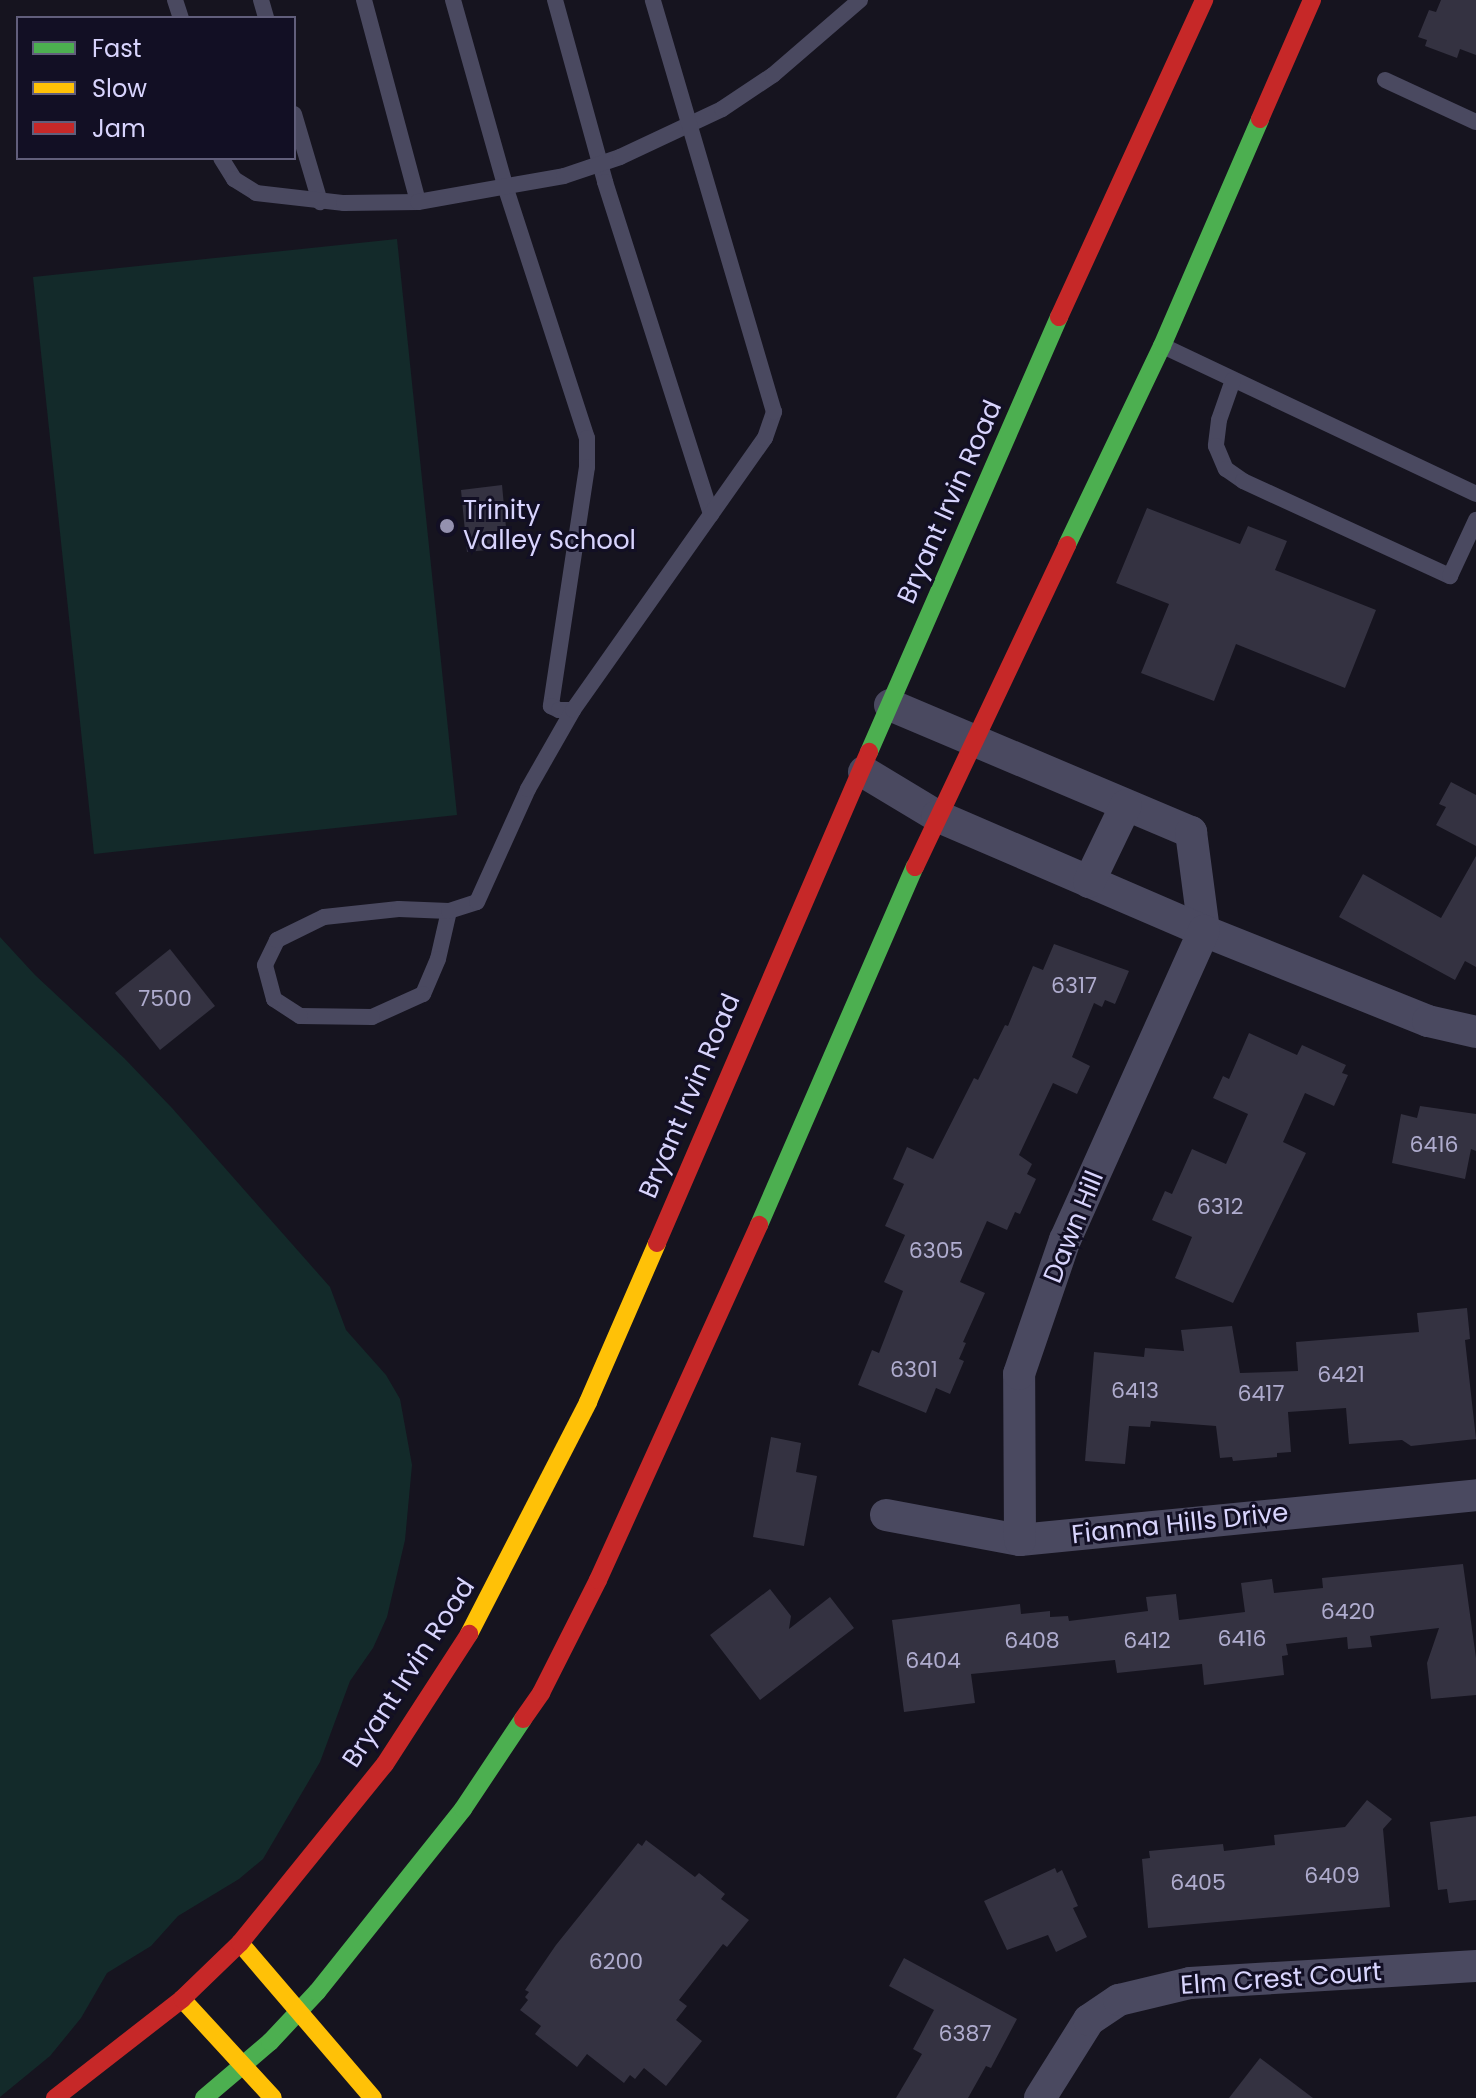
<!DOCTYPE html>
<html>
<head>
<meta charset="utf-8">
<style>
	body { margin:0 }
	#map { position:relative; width:1476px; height:2098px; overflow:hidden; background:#16141f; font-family:Poppins,sans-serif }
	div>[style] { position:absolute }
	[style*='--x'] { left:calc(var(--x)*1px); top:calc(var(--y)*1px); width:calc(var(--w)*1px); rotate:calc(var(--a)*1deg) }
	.green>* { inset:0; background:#132a2a }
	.building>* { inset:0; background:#343241 }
	.lane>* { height:16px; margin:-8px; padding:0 8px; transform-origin:8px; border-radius:8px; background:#4a4960 }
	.street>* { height:32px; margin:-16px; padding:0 16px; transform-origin:16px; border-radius:16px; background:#4a4960 }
	.fast>* { height:18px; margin:-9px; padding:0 9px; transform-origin:9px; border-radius:9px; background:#4caf50 }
	.slow>* { height:18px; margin:-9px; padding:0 9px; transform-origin:9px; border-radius:9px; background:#ffc107 }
	.jam>* { height:18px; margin:-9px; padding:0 9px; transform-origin:9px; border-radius:9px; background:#c62828 }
	.dots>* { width:22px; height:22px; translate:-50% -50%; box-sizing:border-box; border:4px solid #120f24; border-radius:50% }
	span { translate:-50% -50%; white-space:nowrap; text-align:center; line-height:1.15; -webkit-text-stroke:6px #120f24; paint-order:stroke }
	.number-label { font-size:22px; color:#afacce }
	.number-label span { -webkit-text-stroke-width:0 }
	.street-label { font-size:26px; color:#d8d4fd }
	.poi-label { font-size:26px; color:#d8d4fd }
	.left { translate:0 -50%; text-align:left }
	.legend { position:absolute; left:16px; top:16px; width:280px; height:144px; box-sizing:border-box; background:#120f24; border:2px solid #615e7b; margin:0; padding:10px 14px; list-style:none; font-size:24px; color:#d8d4fd }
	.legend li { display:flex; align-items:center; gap:16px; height:40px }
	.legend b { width:40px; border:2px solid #615e7b }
</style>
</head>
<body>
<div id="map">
	<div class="green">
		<div style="clip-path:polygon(397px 239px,457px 815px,94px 854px,33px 277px)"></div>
		<div style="clip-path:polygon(0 937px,35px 975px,124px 1058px,172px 1108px,330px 1287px,346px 1330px,386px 1375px,400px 1399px,412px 1465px,405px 1540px,387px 1617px,373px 1648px,350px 1681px,320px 1762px,263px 1859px,239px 1879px,178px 1916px,151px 1946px,107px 1973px,81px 2018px,50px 2056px,0 2097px)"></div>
	</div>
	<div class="building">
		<div style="clip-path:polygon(1441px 0,1476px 0,1476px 55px,1460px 49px,1457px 58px,1425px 46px,1427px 40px,1418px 37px,1429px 10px,1436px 12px)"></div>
		<div style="clip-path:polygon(502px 485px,508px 548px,467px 552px,461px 490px)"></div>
		<div style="clip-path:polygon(1147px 508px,1240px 544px,1248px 526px,1287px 541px,1275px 570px,1376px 610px,1345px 688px,1236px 644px,1214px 701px,1141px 673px,1169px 604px,1116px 583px)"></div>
		<div style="clip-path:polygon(1451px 782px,1476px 795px,1476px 846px,1436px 825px,1446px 807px,1439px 804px)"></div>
		<div style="clip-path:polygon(1476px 856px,1476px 967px,1465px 961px,1455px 980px,1339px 917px,1363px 874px,1441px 918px)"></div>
		<div style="clip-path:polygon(1054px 944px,1129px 971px,1115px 1004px,1105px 1000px,1102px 1007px,1094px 1003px,1072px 1057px,1090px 1066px,1077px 1094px,1053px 1083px,1019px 1155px,1032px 1164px,1027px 1174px,1036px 1179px,1020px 1214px,1015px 1212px,1007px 1230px,987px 1221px,960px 1282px,985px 1293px,963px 1342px,966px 1343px,959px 1359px,964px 1361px,950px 1394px,936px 1388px,926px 1413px,858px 1385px,872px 1350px,879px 1353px,903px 1291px,884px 1282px,905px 1235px,885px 1226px,904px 1184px,893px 1179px,907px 1147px,933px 1159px,974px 1078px,978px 1080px,1005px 1025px,1008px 1026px,1033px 966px,1043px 970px)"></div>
		<div style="clip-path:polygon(170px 949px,215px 1006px,160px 1050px,115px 993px)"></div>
		<div style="clip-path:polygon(1249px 1033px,1297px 1055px,1302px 1045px,1346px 1065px,1342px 1073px,1348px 1075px,1334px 1106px,1305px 1093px,1283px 1142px,1306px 1153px,1233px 1303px,1175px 1278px,1192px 1237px,1152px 1220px,1165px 1191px,1172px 1194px,1192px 1149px,1226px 1164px,1248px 1114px,1213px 1098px,1223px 1076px,1229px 1079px)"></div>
		<div style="clip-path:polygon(1420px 1106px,1476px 1114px,1476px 1151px,1471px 1149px,1465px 1179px,1392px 1163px,1401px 1114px,1417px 1118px)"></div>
		<div style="clip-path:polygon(1467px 1308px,1470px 1339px,1465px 1340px,1476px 1439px,1411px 1446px,1402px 1440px,1349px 1444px,1346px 1408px,1288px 1412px,1291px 1452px,1277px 1453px,1277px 1457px,1233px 1461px,1232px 1457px,1220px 1458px,1216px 1426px,1151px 1421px,1150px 1427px,1129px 1426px,1125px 1464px,1085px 1461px,1094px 1352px,1144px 1357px,1145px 1348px,1184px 1351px,1181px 1330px,1232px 1326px,1240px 1373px,1298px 1371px,1296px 1342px,1419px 1332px,1417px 1313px)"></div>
		<div style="clip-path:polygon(771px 1437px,801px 1443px,796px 1472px,817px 1476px,804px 1546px,753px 1537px)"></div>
		<div style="clip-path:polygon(1463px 1564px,1476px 1658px,1476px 1695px,1431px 1699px,1427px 1663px,1439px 1628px,1370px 1636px,1372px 1647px,1348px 1649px,1347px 1637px,1286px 1644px,1288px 1655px,1282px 1656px,1284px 1675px,1204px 1685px,1202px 1664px,1117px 1673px,1115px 1660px,971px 1674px,975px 1703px,904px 1712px,892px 1620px,1020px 1604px,1021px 1614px,1050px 1611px,1050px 1617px,1068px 1616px,1069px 1621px,1148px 1611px,1146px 1597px,1176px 1594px,1179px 1620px,1245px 1612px,1241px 1583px,1272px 1579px,1274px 1593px,1323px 1588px,1322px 1578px)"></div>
		<div style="clip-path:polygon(770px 1589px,791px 1616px,789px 1629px,830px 1597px,854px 1628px,760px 1700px,710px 1635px)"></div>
		<div style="clip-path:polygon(1367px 1800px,1392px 1819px,1383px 1829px,1390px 1907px,1148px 1928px,1142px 1859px,1150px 1858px,1149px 1851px,1223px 1844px,1224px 1851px,1275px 1845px,1274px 1835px,1345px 1827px)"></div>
		<div style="clip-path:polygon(1476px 1816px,1476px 1900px,1449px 1903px,1447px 1889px,1438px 1890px,1430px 1822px)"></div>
		<div style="clip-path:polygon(646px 1840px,695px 1877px,699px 1873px,725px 1894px,721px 1899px,749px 1920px,727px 1947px,723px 1944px,679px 2000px,687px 2006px,676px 2020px,702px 2041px,666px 2086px,644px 2068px,635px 2079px,630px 2075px,624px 2083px,587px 2054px,577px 2067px,535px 2034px,541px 2026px,520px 2010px,528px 2000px,525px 1997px,529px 1992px,525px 1990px,556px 1945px,638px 1843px,642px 1846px)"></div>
		<div style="clip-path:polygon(1055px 1868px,1057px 1873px,1062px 1870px,1078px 1906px,1073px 1908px,1087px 1937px,1056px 1952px,1048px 1935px,1007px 1950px,984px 1901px)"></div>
		<div style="clip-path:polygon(904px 1958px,1017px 2019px,991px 2068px,986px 2066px,968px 2098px,896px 2098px,922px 2054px,913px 2049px,934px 2010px,889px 1986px)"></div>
		<div style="clip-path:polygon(1260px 2058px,1313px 2098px,1229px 2098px)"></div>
	</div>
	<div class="lane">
		<div style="--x:175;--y:0;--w:19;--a:72"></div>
		<div style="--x:261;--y:0;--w:19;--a:74"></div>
		<div style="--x:364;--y:0;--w:209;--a:75"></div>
		<div style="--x:453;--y:0;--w:196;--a:74.3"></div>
		<div style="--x:506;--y:189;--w:262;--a:72"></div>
		<div style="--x:587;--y:438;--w:29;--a:90"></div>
		<div style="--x:587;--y:467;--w:242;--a:98.6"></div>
		<div style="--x:551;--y:706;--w:9;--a:27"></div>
		<div style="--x:559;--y:710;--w:14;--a:0"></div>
		<div style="--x:555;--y:0;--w:189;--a:74.6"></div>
		<div style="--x:605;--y:182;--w:349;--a:72.3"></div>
		<div style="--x:1385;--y:80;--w:100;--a:24.8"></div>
		<div style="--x:294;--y:114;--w:92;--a:73.5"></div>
		<div style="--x:221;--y:158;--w:25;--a:58"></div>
		<div style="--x:234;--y:179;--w:26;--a:32"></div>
		<div style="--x:256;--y:193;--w:89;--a:6.5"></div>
		<div style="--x:344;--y:203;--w:74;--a:-0.8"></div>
		<div style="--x:418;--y:202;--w:148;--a:-10.1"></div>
		<div style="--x:564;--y:176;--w:59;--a:-18.7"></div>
		<div style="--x:620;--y:157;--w:113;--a:-25.2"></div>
		<div style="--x:722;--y:109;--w:61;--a:-33.7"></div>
		<div style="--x:773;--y:75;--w:115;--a:-40.8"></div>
		<div style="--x:1163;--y:346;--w:346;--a:25.3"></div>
		<div style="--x:1233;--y:380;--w:42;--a:109.3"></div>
		<div style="--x:1219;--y:420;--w:26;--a:97"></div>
		<div style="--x:1216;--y:446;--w:25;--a:67"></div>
		<div style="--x:1226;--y:469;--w:21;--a:35"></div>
		<div style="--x:1243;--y:481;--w:228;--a:24.7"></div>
		<div style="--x:1450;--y:576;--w:62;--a:-65.1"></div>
		<div style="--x:449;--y:911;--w:49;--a:102.9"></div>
		<div style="--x:438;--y:959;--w:38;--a:113"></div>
		<div style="--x:423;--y:994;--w:56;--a:155.7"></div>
		<div style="--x:372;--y:1017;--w:72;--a:-179.2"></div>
		<div style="--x:300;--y:1016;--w:31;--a:-147"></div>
		<div style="--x:274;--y:999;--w:35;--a:-105"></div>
		<div style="--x:265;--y:965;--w:28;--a:-64"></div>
		<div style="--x:277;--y:940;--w:52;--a:-26.1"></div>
		<div style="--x:324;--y:917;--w:75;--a:-6.1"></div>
		<div style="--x:399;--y:909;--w:50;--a:2.3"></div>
		<div style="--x:449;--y:911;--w:29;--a:-18"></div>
		<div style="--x:477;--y:902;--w:124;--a:-65.7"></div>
		<div style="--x:528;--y:789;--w:91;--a:-60.3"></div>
		<div style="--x:573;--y:710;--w:333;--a:-54.8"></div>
		<div style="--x:765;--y:438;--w:28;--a:-71"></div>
		<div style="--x:774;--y:412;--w:429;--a:-106.4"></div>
	</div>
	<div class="street">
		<div style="--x:890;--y:705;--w:327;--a:22.9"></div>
		<div style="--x:1191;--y:832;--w:100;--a:82.5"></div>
		<div style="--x:864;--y:772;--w:85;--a:31.1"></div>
		<div style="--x:937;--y:816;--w:291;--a:23.3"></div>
		<div style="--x:1204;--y:931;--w:241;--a:21.9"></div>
		<div style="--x:1428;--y:1021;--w:49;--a:12.9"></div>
		<div style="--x:1089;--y:882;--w:85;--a:-64.3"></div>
		<div style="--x:886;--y:1515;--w:136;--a:10.6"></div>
		<div style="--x:1020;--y:1540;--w:458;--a:-5.6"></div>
		<div style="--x:1020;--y:1540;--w:166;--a:-90.3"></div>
		<div style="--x:1019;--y:1374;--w:142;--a:-71.1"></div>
		<div style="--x:1065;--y:1240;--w:339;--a:-65.8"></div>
		<div style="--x:1040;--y:2098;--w:92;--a:-57.9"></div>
		<div style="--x:1089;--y:2020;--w:36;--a:-34"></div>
		<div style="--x:1119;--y:2000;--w:73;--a:-13.5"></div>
		<div style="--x:1190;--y:1983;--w:287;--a:-3.4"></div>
	</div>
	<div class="fast">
		<div style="--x:1067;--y:545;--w:221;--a:-64.5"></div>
		<div style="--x:1162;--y:346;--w:247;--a:-66.6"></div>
		<div style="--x:869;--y:752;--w:475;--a:-66.4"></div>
		<div style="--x:759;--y:1225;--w:391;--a:-66.5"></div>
		<div style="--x:204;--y:2098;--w:87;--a:-40.3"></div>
		<div style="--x:270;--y:2042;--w:69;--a:-46.8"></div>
		<div style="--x:317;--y:1992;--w:234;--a:-51.4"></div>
		<div style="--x:463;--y:1809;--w:108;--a:-56.3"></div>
	</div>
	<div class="slow">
		<div style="--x:469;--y:1634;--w:261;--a:-62.8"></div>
		<div style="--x:588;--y:1402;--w:173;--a:-66.5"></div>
		<div style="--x:240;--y:1943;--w:204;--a:49.4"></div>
		<div style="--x:182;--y:1999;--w:134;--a:47.4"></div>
	</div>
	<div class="jam">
		<div style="--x:1260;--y:119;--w:130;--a:-66.4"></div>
		<div style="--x:1059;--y:317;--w:349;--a:-65.4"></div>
		<div style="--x:915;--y:867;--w:356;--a:-64.7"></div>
		<div style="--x:657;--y:1243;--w:535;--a:-66.65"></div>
		<div style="--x:523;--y:1719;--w:32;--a:-55"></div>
		<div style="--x:541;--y:1693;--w:127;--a:-63.2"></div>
		<div style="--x:598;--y:1580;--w:390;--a:-65.6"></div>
		<div style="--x:55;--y:2098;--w:161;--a:-37.9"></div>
		<div style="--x:182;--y:1999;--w:81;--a:-44"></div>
		<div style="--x:240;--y:1943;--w:230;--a:-51"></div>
		<div style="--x:385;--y:1764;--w:155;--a:-57.1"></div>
	</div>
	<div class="dots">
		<div style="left:447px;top:526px;background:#9491af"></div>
	</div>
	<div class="number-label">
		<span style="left:1074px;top:986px">6317</span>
		<span style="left:165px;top:999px">7500</span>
		<span style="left:1434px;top:1145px">6416</span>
		<span style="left:1220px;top:1207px">6312</span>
		<span style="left:936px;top:1251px">6305</span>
		<span style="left:914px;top:1370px">6301</span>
		<span style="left:1341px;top:1375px">6421</span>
		<span style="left:1135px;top:1391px">6413</span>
		<span style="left:1261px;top:1394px">6417</span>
		<span style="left:1348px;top:1612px">6420</span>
		<span style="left:1242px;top:1639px">6416</span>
		<span style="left:1032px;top:1641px">6408</span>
		<span style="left:1147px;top:1641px">6412</span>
		<span style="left:933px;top:1661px">6404</span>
		<span style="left:1332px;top:1876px">6409</span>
		<span style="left:1198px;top:1883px">6405</span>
		<span style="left:616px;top:1962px">6200</span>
		<span style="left:965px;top:2034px">6387</span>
	</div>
	<div class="street-label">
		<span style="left:950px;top:502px;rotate:-66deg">Bryant Irvin Road</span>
		<span style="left:690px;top:1096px;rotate:-67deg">Bryant Irvin Road</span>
		<span style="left:1074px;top:1227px;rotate:-68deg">Dawn Hill</span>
		<span style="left:1180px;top:1524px;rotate:-6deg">Fianna Hills Drive</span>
		<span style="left:409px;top:1673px;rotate:-57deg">Bryant Irvin Road</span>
		<span style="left:1281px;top:1979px;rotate:-4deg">Elm Crest Court</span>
	</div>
	<div class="poi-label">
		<span class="left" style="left:463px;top:526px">Trinity<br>Valley School</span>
	</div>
	<ul class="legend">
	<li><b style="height:10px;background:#4caf50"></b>Fast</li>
	<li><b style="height:10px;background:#ffc107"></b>Slow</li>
	<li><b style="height:10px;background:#c62828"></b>Jam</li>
	</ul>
</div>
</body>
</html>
